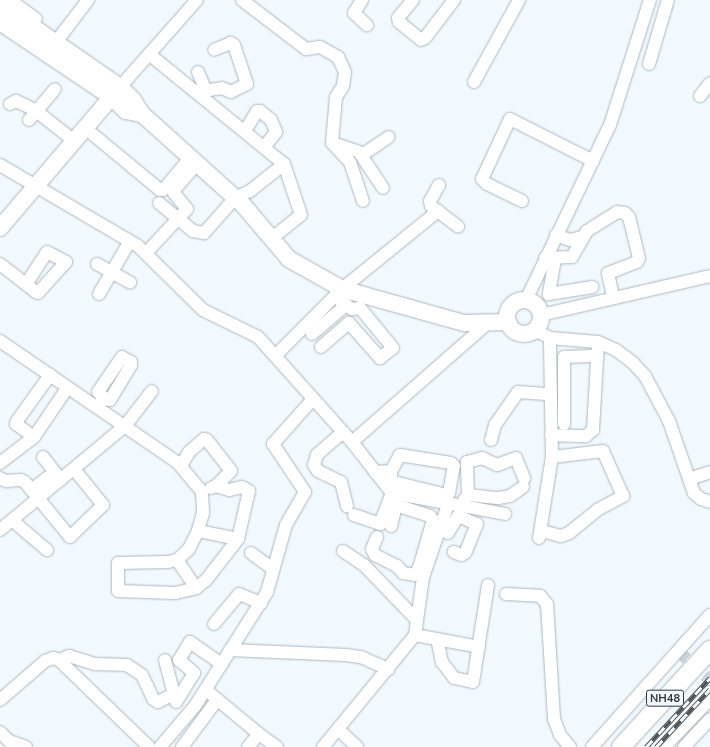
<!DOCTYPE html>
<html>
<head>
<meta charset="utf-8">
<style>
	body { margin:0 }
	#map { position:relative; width:710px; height:747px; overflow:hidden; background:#f3faff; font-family:Mulish,sans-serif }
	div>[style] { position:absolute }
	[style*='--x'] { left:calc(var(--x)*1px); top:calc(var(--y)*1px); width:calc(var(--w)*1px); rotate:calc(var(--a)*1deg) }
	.minor-tunnel>* { height:12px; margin-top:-6px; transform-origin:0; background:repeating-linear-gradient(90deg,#cdd3d8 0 12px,transparent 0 18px) }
	.roads { filter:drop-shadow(0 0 1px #acb7be) drop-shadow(0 0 1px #acb7be) }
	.minor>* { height:12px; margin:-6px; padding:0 6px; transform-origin:6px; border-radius:6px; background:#fff }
	.major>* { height:16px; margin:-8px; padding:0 8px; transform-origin:8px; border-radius:8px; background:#fff }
	.major>.ring { margin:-8px; padding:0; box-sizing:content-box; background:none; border:16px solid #fff; border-radius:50% }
	.highway>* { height:18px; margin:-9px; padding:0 9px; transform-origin:9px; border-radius:9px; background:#fff }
	.rail>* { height:4.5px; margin-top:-2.25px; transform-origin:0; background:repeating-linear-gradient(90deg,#f3faff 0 9px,#4e5356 0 18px); box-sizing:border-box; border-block:1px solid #4e5356 }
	span { translate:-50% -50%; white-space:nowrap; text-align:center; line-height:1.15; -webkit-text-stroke:4px #f3faff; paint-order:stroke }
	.shield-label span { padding:1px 3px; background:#f3faff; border:1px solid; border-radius:3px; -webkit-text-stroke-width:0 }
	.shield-label { font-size:11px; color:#33373a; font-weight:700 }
</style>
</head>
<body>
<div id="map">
	<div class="minor-tunnel">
		<div style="--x:678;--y:651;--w:43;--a:42.2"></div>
	</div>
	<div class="roads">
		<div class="minor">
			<div style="--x:10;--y:0;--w:32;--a:36"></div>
			<div style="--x:242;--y:0;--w:81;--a:37.4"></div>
			<div style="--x:306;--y:49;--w:14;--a:-8"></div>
			<div style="--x:320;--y:47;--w:21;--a:29"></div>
			<div style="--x:338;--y:57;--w:17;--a:65"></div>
			<div style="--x:345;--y:72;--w:14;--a:98"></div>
			<div style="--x:343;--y:86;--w:13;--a:122"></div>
			<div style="--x:336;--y:97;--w:46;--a:95"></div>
			<div style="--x:332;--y:143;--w:26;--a:47"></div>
			<div style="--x:350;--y:162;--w:41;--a:71.6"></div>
			<div style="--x:362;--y:0;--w:15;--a:122"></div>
			<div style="--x:354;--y:13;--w:18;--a:43"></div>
			<div style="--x:413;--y:0;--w:23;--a:130"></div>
			<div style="--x:398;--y:18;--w:4;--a:76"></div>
			<div style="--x:399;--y:22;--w:28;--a:39"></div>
			<div style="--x:421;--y:40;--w:4;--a:-27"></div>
			<div style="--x:425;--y:38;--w:48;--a:-52.7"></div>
			<div style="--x:56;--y:42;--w:53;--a:-52.7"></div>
			<div style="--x:149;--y:54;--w:174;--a:39.2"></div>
			<div style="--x:284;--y:164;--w:43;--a:141.5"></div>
			<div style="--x:250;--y:191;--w:17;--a:155"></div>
			<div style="--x:235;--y:198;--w:47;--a:131.5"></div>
			<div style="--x:204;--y:233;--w:11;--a:-170"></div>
			<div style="--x:193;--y:231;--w:44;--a:-140.5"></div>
			<div style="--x:649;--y:64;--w:67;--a:-73.5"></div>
			<div style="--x:198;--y:72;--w:21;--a:67"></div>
			<div style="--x:474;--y:82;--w:94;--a:-61.2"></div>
			<div style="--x:120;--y:87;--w:116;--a:-48.5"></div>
			<div style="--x:197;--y:92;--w:25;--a:-9"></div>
			<div style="--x:222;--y:88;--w:10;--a:24"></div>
			<div style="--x:231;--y:92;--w:18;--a:-27"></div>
			<div style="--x:247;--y:84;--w:41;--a:-108.4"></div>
			<div style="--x:234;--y:45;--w:4;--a:-146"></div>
			<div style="--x:231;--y:43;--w:18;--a:158"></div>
			<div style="--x:700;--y:96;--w:16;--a:-52"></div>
			<div style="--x:10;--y:104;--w:7;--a:-27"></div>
			<div style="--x:16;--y:101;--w:21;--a:25"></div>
			<div style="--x:35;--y:110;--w:48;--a:38.3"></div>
			<div style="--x:29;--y:120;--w:40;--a:-50"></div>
			<div style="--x:84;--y:127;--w:99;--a:39.7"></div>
			<div style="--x:160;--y:190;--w:3;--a:0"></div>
			<div style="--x:163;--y:190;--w:42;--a:-49.8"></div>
			<div style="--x:245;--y:131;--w:23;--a:-59"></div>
			<div style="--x:257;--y:111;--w:3;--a:0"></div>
			<div style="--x:260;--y:111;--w:14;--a:39"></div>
			<div style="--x:271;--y:120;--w:13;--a:67"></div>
			<div style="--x:276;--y:132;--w:18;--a:128"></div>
			<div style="--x:332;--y:143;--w:28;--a:18"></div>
			<div style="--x:359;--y:152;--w:43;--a:56.3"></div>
			<div style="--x:362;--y:155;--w:32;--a:-34"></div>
			<div style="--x:0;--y:165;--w:160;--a:30.4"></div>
			<div style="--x:138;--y:246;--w:91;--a:44.6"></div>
			<div style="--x:203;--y:310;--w:61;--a:26.1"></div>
			<div style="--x:258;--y:337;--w:141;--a:48.2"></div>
			<div style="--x:352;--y:442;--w:181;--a:-41.2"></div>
			<div style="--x:439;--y:185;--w:18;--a:119"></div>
			<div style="--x:430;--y:201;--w:5;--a:79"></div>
			<div style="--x:431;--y:206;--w:34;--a:37"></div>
			<div style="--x:522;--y:201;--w:39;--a:-154"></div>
			<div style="--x:487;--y:184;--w:7;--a:-135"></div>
			<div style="--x:482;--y:179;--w:66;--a:-65"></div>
			<div style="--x:510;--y:119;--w:93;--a:26.8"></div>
			<div style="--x:556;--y:235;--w:15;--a:20"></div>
			<div style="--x:570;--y:240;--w:12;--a:-14"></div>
			<div style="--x:271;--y:239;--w:38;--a:-39"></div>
			<div style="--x:301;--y:215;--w:54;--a:-108.4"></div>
			<div style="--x:146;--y:253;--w:60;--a:-47"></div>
			<div style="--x:187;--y:209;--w:21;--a:-129"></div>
			<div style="--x:174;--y:193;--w:3;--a:-90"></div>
			<div style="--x:174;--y:190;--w:35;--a:-49"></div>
			<div style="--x:545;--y:258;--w:27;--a:-2"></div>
			<div style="--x:572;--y:257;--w:30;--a:-60"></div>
			<div style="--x:587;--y:231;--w:36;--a:-32"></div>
			<div style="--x:617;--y:212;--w:8;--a:7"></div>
			<div style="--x:625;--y:213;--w:6;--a:45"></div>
			<div style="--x:629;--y:217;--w:42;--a:76.3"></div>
			<div style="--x:639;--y:258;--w:4;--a:117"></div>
			<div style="--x:637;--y:262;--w:31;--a:159"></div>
			<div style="--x:608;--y:273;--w:25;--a:78"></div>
			<div style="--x:555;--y:259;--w:36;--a:100"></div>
			<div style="--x:549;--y:294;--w:44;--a:-9.2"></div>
			<div style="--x:0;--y:264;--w:46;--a:37.9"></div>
			<div style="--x:36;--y:292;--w:2;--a:27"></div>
			<div style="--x:38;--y:293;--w:42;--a:-47.9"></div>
			<div style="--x:66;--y:262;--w:21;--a:-152"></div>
			<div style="--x:47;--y:252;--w:38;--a:123"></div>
			<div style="--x:97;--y:264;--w:38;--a:29"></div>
			<div style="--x:99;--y:294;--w:61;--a:-59.7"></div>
			<div style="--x:526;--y:300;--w:194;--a:-64.4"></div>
			<div style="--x:610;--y:125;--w:131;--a:-72.3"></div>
			<div style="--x:541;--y:315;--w:173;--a:-13"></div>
			<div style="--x:535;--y:330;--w:17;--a:28"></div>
			<div style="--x:550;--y:338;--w:48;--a:4.8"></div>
			<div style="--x:598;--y:342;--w:20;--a:24"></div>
			<div style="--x:616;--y:350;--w:21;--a:37"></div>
			<div style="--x:633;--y:363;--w:18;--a:47"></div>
			<div style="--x:645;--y:376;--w:51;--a:61.9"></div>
			<div style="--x:669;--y:421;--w:76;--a:70.9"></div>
			<div style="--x:694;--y:493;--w:9;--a:41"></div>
			<div style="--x:701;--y:499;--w:9;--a:18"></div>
			<div style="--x:312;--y:334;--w:45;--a:-40.5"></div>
			<div style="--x:0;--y:341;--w:214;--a:34.4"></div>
			<div style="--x:177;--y:462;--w:39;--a:50"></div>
			<div style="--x:202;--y:492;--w:21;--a:87"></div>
			<div style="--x:203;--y:513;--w:19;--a:106"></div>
			<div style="--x:198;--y:531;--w:20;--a:117"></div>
			<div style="--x:189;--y:549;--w:16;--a:137"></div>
			<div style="--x:177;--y:560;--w:9;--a:167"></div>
			<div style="--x:168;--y:562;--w:50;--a:178.9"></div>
			<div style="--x:118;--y:563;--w:28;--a:90"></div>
			<div style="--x:118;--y:591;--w:57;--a:2"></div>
			<div style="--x:175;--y:593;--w:22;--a:-13"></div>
			<div style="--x:196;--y:588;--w:34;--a:-124"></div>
			<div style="--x:321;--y:347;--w:37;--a:-41"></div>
			<div style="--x:349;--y:323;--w:47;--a:48.5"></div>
			<div style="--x:380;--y:358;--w:16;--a:-38"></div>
			<div style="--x:393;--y:348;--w:52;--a:-129.5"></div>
			<div style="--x:360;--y:308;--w:8;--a:173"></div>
			<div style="--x:352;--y:309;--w:21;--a:-143"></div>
			<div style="--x:275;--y:356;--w:95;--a:-45"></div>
			<div style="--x:342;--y:289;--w:124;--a:-39.1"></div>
			<div style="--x:98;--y:407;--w:11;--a:-56"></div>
			<div style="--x:104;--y:398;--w:6;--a:18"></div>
			<div style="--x:110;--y:400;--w:41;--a:-59"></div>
			<div style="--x:131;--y:365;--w:3;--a:-90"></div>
			<div style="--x:131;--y:362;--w:10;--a:-151"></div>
			<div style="--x:122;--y:357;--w:42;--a:124.4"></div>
			<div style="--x:98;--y:392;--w:8;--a:45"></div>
			<div style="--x:564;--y:424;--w:67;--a:-90"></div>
			<div style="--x:564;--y:357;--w:33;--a:-2"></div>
			<div style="--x:343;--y:432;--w:35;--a:139"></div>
			<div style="--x:317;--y:455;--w:10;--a:107"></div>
			<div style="--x:314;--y:465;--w:7;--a:56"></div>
			<div style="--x:318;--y:471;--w:25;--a:26"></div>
			<div style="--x:341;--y:482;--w:25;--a:76"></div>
			<div style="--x:551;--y:435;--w:35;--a:2"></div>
			<div style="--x:586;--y:436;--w:9;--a:-41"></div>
			<div style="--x:593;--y:430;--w:88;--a:-86.7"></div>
			<div style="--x:34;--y:437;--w:22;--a:-144"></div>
			<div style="--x:16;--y:424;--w:3;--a:-72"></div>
			<div style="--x:17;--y:421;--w:57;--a:-54.3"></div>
			<div style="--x:491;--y:440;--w:16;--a:-75"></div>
			<div style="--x:495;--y:425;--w:40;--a:-55.1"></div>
			<div style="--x:518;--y:392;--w:31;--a:4"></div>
			<div style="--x:352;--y:442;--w:65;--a:51.9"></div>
			<div style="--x:392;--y:493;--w:115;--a:10.5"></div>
			<div style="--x:43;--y:457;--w:29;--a:52"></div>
			<div style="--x:0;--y:463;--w:43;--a:-37.4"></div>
			<div style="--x:34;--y:437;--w:60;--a:-55.8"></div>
			<div style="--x:181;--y:466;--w:16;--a:-60"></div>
			<div style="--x:189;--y:452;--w:20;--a:-41"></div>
			<div style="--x:204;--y:439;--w:3;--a:18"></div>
			<div style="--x:207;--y:440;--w:39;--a:52"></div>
			<div style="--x:231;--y:471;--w:21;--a:135"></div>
			<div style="--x:375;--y:472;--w:16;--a:-4"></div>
			<div style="--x:391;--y:471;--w:9;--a:90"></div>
			<div style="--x:391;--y:480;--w:4;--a:34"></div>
			<div style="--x:394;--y:482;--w:54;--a:14"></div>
			<div style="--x:446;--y:495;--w:4;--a:-34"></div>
			<div style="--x:449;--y:493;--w:27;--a:-80"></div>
			<div style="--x:454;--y:466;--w:4;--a:-135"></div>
			<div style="--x:451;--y:463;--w:52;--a:-171.1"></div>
			<div style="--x:400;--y:455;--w:18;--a:119"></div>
			<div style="--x:0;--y:478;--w:7;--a:27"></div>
			<div style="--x:6;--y:481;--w:15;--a:-4"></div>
			<div style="--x:21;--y:480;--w:4;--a:27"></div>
			<div style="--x:25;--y:482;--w:71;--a:50.7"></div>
			<div style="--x:70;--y:537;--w:46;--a:-44.1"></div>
			<div style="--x:103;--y:505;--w:46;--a:-128.9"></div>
			<div style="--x:689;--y:479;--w:22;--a:-18"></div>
			<div style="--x:211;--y:488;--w:5;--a:-22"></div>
			<div style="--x:216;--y:486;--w:14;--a:17"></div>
			<div style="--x:229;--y:490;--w:13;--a:-13"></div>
			<div style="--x:242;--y:487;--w:8;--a:30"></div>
			<div style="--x:249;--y:491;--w:49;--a:102.9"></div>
			<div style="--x:31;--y:490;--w:30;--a:-37"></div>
			<div style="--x:468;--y:495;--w:33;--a:-92"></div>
			<div style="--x:467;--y:462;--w:16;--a:-15"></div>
			<div style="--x:482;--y:458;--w:17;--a:25"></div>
			<div style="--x:497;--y:465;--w:20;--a:-20"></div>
			<div style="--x:516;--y:458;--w:22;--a:68"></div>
			<div style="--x:464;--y:500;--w:6;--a:-51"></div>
			<div style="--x:468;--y:495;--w:30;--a:6"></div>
			<div style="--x:498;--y:498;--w:12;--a:-9"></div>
			<div style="--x:510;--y:496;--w:16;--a:-35"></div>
			<div style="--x:354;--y:515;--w:28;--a:19"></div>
			<div style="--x:380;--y:524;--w:33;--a:-69"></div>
			<div style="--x:13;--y:521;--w:45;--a:40.5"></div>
			<div style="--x:391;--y:526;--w:21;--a:-76"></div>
			<div style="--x:0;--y:530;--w:163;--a:-39.8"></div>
			<div style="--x:125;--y:426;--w:44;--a:-52.4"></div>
			<div style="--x:542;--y:531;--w:20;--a:15"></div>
			<div style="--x:561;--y:536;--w:9;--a:-21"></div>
			<div style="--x:569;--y:533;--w:36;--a:-39"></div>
			<div style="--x:597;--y:510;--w:30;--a:-28"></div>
			<div style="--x:623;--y:496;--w:49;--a:-114"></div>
			<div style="--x:603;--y:451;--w:51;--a:173.3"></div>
			<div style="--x:448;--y:533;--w:20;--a:-60"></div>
			<div style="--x:458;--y:516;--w:21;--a:23"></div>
			<div style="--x:477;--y:524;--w:31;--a:112"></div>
			<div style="--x:465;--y:553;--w:4;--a:153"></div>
			<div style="--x:461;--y:555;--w:8;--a:-157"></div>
			<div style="--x:377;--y:537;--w:13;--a:113"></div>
			<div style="--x:372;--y:549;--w:7;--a:63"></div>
			<div style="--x:375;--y:555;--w:25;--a:27"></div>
			<div style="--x:397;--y:566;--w:9;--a:49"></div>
			<div style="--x:403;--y:573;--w:11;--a:10"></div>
			<div style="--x:414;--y:575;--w:9;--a:-54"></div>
			<div style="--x:419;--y:568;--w:50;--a:-73.7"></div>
			<div style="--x:433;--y:520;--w:5;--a:-127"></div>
			<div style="--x:430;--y:516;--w:35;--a:-162"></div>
			<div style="--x:539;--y:538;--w:82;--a:-80.9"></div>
			<div style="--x:552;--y:457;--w:119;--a:-91"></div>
			<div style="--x:343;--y:551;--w:25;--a:34"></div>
			<div style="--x:364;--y:565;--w:76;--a:46.1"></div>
			<div style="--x:251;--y:553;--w:26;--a:36"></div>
			<div style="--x:196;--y:588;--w:13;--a:-39"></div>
			<div style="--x:206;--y:580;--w:52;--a:-52"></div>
			<div style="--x:238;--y:539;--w:41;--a:-168.7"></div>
			<div style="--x:506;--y:594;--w:34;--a:3"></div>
			<div style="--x:540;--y:596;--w:11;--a:49"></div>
			<div style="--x:547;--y:604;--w:115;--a:86.5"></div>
			<div style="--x:554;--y:719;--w:17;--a:69"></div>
			<div style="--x:560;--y:735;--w:16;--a:50"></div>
			<div style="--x:214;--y:624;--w:39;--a:-50"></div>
			<div style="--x:239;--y:594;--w:24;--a:22"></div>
			<div style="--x:415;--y:635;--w:65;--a:10.6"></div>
			<div style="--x:437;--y:639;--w:24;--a:78"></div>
			<div style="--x:442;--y:662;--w:20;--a:53"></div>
			<div style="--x:454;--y:678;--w:19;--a:12"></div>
			<div style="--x:473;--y:682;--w:98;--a:-81.2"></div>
			<div style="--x:230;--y:650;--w:116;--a:2.5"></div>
			<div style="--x:346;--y:655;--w:15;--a:8"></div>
			<div style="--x:361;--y:657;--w:30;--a:24"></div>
			<div style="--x:59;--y:660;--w:11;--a:-22"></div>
			<div style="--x:69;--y:656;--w:28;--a:17"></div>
			<div style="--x:96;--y:664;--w:31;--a:2"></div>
			<div style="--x:127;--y:665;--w:18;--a:34"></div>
			<div style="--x:142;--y:675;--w:26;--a:65"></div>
			<div style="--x:153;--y:699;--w:6;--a:31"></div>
			<div style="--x:158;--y:702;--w:18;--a:-27"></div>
			<div style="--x:174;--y:694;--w:35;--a:-105"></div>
			<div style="--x:206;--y:690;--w:69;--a:39.7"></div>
			<div style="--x:0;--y:700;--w:60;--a:-40.9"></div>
			<div style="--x:45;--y:661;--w:9;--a:-21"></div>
			<div style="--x:53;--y:658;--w:6;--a:18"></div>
			<div style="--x:59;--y:660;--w:125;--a:44"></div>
			<div style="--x:176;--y:702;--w:34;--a:-58"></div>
			<div style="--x:194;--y:673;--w:20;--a:-139"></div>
			<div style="--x:179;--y:660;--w:21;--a:-59"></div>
			<div style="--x:190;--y:642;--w:39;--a:35"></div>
			<div style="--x:339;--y:730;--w:25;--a:43"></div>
			<div style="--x:0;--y:732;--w:13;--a:45"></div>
			<div style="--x:9;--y:741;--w:18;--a:19"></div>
			<div style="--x:160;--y:747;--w:54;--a:-49.5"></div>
			<div style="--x:195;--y:706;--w:135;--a:-57.7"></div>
			<div style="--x:267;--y:592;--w:70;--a:-74.2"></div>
			<div style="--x:286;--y:525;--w:38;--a:-60"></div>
			<div style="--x:305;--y:492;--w:58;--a:-123.7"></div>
			<div style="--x:273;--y:444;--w:60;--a:-48.4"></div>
			<div style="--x:182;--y:747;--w:59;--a:-53.3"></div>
			<div style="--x:248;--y:747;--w:17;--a:-50"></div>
			<div style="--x:259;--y:734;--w:22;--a:36"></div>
			<div style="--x:323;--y:747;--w:145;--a:-50.6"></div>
			<div style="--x:415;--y:635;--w:59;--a:-82.1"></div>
			<div style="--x:423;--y:577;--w:76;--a:-70.9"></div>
			<div style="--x:592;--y:747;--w:177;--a:-48.2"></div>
			<div style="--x:684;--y:747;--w:38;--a:-47"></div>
		</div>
		<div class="major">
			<div style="--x:0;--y:4;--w:146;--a:34.7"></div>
			<div style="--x:120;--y:87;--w:18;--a:45"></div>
			<div style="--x:133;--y:100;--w:17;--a:57"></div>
			<div style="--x:142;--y:114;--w:137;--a:42"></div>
			<div style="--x:244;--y:206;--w:70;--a:49.7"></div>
			<div style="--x:289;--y:259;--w:61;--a:29.5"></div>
			<div style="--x:342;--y:289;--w:127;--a:15.6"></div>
			<div style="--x:464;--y:323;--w:44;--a:-1.3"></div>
			<div style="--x:0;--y:22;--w:134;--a:34"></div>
			<div style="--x:111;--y:97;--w:21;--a:43"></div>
			<div style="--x:126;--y:111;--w:16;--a:11"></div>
			<div style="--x:0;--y:228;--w:185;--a:-49.6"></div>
			<div class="ring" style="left:507px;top:300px;width:18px;height:18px"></div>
		</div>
		<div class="highway">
			<div style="--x:621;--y:747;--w:132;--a:-47.5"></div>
			<div style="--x:660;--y:747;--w:72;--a:-46.1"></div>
		</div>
	</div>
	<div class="rail">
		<div style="--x:646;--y:747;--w:94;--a:-47.2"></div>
		<div style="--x:656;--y:747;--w:79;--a:-47"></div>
	</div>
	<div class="shield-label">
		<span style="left:665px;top:698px">NH48</span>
	</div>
</div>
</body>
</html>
